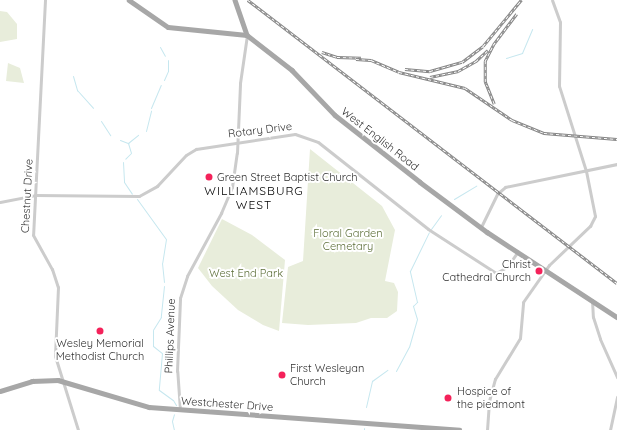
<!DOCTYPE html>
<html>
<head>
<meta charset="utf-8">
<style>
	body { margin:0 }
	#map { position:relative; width:617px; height:430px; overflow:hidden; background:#fff; font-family:Quicksand,sans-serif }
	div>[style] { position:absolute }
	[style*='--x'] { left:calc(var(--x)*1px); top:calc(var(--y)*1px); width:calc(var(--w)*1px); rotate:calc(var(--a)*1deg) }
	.green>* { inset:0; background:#e8eddb }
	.stream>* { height:1px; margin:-0.5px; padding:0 0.5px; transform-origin:0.5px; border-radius:0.5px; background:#c6e7ef }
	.minor>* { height:3px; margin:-1.5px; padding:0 1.5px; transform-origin:1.5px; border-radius:1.5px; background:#ccc }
	.major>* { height:4.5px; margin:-2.25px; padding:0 2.25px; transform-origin:2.25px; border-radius:2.25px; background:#a7a7a7 }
	.rail>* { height:2.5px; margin-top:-1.25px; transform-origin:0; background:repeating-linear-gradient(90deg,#fff 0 3px,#848484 0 6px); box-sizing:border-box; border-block:1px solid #848484 }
	.dots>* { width:11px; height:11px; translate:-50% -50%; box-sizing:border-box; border:2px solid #fff; border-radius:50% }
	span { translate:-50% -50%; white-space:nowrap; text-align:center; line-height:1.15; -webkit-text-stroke:4px #fff; paint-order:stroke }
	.street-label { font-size:11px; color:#2f2f2f }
	.poi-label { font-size:11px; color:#2f2f2f }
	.left { translate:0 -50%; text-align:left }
	.right { translate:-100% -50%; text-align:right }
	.park-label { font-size:11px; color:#5c6e38 }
	.neighbourhood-label { font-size:12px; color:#000; letter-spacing:1px }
</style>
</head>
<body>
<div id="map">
	<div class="green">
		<div style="clip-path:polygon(0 11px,7px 12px,17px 24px,17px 39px,0 42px)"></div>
		<div style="clip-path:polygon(8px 63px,20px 68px,24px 83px,6px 81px)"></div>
		<div style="clip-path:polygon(310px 149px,382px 206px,395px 230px,385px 281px,394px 283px,398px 292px,397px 311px,387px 318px,371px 318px,356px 323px,308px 325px,282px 323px,288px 267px,303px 261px)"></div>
		<div style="clip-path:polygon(222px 219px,252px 235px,285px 260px,279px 331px,263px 325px,238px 310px,212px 286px,198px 268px)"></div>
	</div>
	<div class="stream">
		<div style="--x:160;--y:47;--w:10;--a:61"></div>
		<div style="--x:506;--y:58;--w:17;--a:-17"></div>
		<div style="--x:522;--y:53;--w:26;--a:-67"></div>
		<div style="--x:73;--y:76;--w:15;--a:74"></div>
		<div style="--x:77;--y:90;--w:24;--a:48"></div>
		<div style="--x:164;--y:80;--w:10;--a:-66"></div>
		<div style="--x:168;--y:71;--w:11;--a:-90"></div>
		<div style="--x:151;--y:108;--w:25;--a:-67"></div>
		<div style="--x:101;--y:121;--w:17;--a:57"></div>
		<div style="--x:146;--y:131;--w:21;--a:-76"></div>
		<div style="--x:120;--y:140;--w:9;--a:21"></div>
		<div style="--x:128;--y:143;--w:10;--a:73"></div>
		<div style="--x:131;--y:153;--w:8;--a:135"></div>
		<div style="--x:128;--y:143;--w:13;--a:-39"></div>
		<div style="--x:123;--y:162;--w:20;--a:87"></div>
		<div style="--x:124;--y:182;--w:14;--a:56"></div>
		<div style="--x:137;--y:199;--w:49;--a:54.1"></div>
		<div style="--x:166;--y:239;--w:24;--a:99"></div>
		<div style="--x:162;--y:263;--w:19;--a:84"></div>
		<div style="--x:454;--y:199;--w:26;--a:-31"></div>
		<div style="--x:431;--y:229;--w:17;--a:-54"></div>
		<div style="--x:164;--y:286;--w:31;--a:96"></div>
		<div style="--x:161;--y:317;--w:15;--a:122"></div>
		<div style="--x:153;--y:330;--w:16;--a:90"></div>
		<div style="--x:153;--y:346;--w:11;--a:38"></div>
		<div style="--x:162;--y:353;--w:37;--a:95"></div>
		<div style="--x:159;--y:390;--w:17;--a:36"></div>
		<div style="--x:173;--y:400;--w:6;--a:59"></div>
		<div style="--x:396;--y:371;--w:27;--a:-62"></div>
		<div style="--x:409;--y:347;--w:29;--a:-74"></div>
		<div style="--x:417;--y:319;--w:14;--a:-107"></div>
		<div style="--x:413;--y:306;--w:6;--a:-45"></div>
		<div style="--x:417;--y:302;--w:32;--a:-103"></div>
		<div style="--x:410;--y:271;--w:43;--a:-64"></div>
		<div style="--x:366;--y:407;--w:27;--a:-77"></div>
		<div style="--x:372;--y:381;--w:19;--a:-36"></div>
		<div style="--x:364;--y:428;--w:2;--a:90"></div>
		<div style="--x:174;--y:430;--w:9;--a:-103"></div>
		<div style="--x:172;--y:421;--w:7;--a:-74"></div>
	</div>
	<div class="minor">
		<div style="--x:45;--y:0;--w:235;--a:92.9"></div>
		<div style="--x:33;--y:235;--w:39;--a:61"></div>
		<div style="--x:52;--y:269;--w:19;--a:72"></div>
		<div style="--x:58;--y:287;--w:69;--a:92.5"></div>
		<div style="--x:55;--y:356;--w:77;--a:72.7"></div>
		<div style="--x:0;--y:202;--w:36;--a:-11"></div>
		<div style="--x:35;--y:195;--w:104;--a:0.6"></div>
		<div style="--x:139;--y:196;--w:21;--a:-29"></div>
		<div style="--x:157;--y:186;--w:42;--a:-46.9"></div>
		<div style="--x:186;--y:155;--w:12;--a:-31"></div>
		<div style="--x:196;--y:149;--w:100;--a:-8.6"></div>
		<div style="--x:295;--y:134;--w:24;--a:19"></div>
		<div style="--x:318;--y:142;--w:140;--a:38.3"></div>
		<div style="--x:428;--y:229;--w:81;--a:32.9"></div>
		<div style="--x:496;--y:273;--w:13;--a:-29"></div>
		<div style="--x:507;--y:267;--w:19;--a:-55"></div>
		<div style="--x:481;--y:227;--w:37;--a:-64"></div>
		<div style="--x:497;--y:194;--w:11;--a:-41"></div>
		<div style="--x:505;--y:187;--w:114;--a:-11.6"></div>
		<div style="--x:592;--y:300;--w:17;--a:87"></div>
		<div style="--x:593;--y:317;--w:23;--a:72"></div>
		<div style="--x:600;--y:339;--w:42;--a:65.9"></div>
		<div style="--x:180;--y:410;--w:39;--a:-94"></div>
		<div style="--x:177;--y:371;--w:73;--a:-87.6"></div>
		<div style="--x:180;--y:298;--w:23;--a:-72"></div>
		<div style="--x:187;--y:276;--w:72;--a:-61.6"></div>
		<div style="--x:221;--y:213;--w:28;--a:-67"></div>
		<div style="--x:232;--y:187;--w:34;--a:-82"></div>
		<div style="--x:237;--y:153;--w:70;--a:-87.5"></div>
		<div style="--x:240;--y:83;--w:49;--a:-81.7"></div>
		<div style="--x:487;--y:430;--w:29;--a:-86"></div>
		<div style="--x:489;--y:401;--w:23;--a:-75"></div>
		<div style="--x:495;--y:379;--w:48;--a:-58.6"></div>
		<div style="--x:520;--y:338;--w:36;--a:-85"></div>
		<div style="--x:523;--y:302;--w:45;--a:-54.9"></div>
		<div style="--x:549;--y:265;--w:57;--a:-43.6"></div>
		<div style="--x:590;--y:226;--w:11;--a:-63"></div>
		<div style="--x:595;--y:216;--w:46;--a:-101.3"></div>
		<div style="--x:586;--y:171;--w:89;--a:-107.6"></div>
		<div style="--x:559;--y:86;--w:64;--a:-89.1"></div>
		<div style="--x:560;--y:22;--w:23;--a:-110"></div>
		<div style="--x:610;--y:430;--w:34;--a:-78"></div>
	</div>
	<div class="major">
		<div style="--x:129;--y:0;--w:47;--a:34.7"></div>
		<div style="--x:168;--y:27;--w:79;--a:5.8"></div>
		<div style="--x:247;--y:35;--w:57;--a:37.9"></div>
		<div style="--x:292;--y:70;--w:62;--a:46.3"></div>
		<div style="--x:335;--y:115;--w:108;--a:38.2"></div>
		<div style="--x:420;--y:182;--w:84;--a:36.7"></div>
		<div style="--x:487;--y:232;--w:155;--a:33.2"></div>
		<div style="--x:235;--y:0;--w:37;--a:71"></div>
		<div style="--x:0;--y:391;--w:34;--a:-17"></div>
		<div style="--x:32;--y:381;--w:26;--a:-2"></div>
		<div style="--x:58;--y:380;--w:95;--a:16.5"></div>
		<div style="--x:149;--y:407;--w:311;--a:4.2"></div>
	</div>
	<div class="rail">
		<div style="--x:248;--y:0;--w:465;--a:37.5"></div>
		<div style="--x:322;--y:52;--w:16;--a:18"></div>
		<div style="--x:337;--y:57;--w:24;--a:2"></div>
		<div style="--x:356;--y:59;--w:15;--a:4"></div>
		<div style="--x:371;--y:60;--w:30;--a:23"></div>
		<div style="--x:399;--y:72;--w:68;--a:13.6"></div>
		<div style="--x:465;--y:88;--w:57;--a:34.2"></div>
		<div style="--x:512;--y:120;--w:35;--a:22"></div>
		<div style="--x:544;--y:133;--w:73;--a:4.7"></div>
		<div style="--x:405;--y:69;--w:25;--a:5"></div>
		<div style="--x:430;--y:71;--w:33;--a:-16"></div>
		<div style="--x:462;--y:62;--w:26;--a:-37"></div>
		<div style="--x:483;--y:46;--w:60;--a:-50.4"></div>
		<div style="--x:430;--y:77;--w:29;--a:-12"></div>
		<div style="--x:458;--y:71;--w:21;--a:-29"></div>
		<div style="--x:476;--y:61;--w:16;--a:-43"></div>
		<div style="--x:494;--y:104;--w:24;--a:-112"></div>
		<div style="--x:485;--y:82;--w:21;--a:-90"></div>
		<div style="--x:485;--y:61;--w:18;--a:-63"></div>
		<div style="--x:493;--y:45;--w:39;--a:-53"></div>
	</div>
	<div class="dots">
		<div style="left:209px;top:177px;background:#f4225a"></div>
		<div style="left:539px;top:271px;background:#f4225a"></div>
		<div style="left:100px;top:331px;background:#f4225a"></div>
		<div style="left:282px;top:375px;background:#f4225a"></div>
		<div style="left:448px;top:398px;background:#f4225a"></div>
	</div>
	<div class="street-label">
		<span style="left:260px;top:130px;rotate:-7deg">Rotary Drive</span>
		<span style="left:380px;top:139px;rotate:38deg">West English Road</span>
		<span style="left:27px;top:196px;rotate:-87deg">Chestnut Drive</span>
		<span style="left:170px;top:336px;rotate:-88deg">Phillips Avenue</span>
		<span style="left:227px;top:404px;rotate:4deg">Westchester Drive</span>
	</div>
	<div class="poi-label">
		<span class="left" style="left:217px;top:177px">Green Street Baptist Church</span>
		<span class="right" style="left:531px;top:271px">Christ<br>Cathedral Church</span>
		<span style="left:100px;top:350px">Wesley Memorial<br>Methodist Church</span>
		<span class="left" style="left:290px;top:375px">First Wesleyan<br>Church</span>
		<span class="left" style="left:457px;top:398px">Hospice of<br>the piedmont</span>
	</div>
	<div class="park-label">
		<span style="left:348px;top:240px">Floral Garden<br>Cemetary</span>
		<span style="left:246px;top:273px">West End Park</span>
	</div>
	<div class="neighbourhood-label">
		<span style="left:254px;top:198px">WILLIAMSBURG<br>WEST</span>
	</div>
</div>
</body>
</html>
